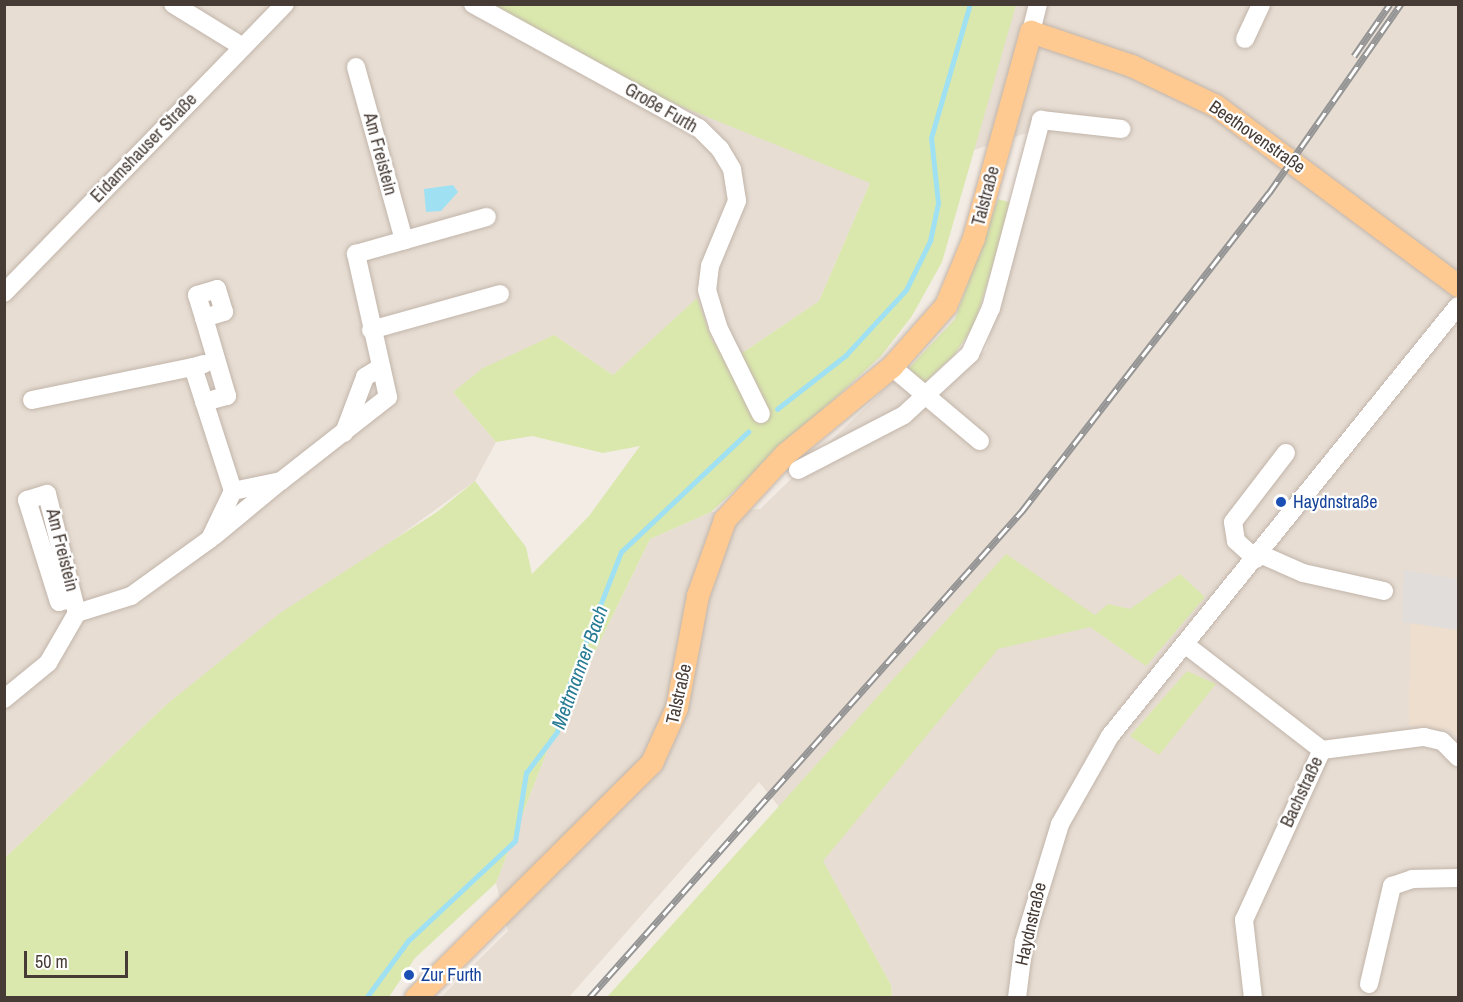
<!DOCTYPE html>
<html>
<head>
<meta charset="utf-8">
<style>
	body { margin:0 }
	#map { position:relative; width:1463px; height:1002px; overflow:hidden; background:#f3ece5; font-family:"Archivo Narrow",sans-serif }
	div>[style] { position:absolute }
	[style*='--x'] { left:calc(var(--x)*1px); top:calc(var(--y)*1px); width:calc(var(--w)*1px); rotate:calc(var(--a)*1deg) }
	.residential>* { inset:0; background:#e7ddd3 }
	.education>* { inset:0; background:#eddece }
	.green>* { inset:0; background:#dae8ad }
	.parking>* { inset:0; background:#e1ddda }
	.water>* { inset:0; background:#9fe1f2 }
	.stream>* { height:4.5px; margin:-2.25px; padding:0 2.25px; transform-origin:2.25px; border-radius:2.25px; background:#9fe1f2 }
	.roads { filter:drop-shadow(0 0 2px #c2b5aa) drop-shadow(0 0 2px #c2b5aa) }
	.minor>* { height:18px; margin:-9px; padding:0 9px; transform-origin:9px; border-radius:9px; background:#fff }
	.major>* { height:22px; margin:-11px; padding:0 11px; transform-origin:11px; border-radius:11px; background:#ffca92 }
	.rail>* { height:7px; margin-top:-3.5px; transform-origin:0; background:repeating-linear-gradient(90deg,#fff 0 14px,#959595 0 28px); box-sizing:border-box; border-block:2px solid #959595 }
	.dots>* { width:16px; height:16px; translate:-50% -50%; box-sizing:border-box; border:3px solid #fff; border-radius:50% }
	span { translate:-50% -50%; white-space:nowrap; text-align:center; line-height:1.15; -webkit-text-stroke:4.5px #fff; paint-order:stroke }
	.street-label { font-size:18px; color:#463b35 }
	.transit-label { font-size:18px; color:#164399 }
	.left { translate:0 -50%; text-align:left }
	.water-label { font-size:20px; color:#277b93; font-style:italic }
	.frame { position:absolute; inset:0; border:6px solid #463b35; pointer-events:none }
	.scale { position:absolute; left:24px; top:951px; width:104px; height:27px; box-sizing:border-box; border:3px solid #463b35; border-top:0; padding-left:8px; font-size:18px; line-height:21px; white-space:nowrap; color:#463b35; -webkit-text-stroke:4px #fff; paint-order:stroke }
</style>
</head>
<body>
<div id="map">
	<div class="residential">
		<div style="clip-path:polygon(5px 5px,1458px 5px,1458px 997px,892px 997px,891px 985px,823px 862px,759px 782px,569px 997px,441px 997px,508px 931px,496px 883px,549px 746px,650px 539px,711px 512px,760px 509px,895px 379px,924px 407px,986px 350px,1046px 127px,870px 183px,819px 301px,742px 353px,713px 343px,697px 299px,613px 375px,554px 335px,453px 392px,496px 442px,475px 481px,166px 705px,5px 858px)"></div>
	</div>
	<div class="education">
		<div style="clip-path:polygon(1410px 623px,1458px 630px,1458px 738px,1451px 730px,1409px 726px)"></div>
	</div>
	<div class="green">
		<div style="clip-path:polygon(489px 5px,1016px 5px,942px 262px,912px 316px,881px 356px,711px 512px,650px 539px,549px 746px,496px 883px,415px 958px,389px 997px,5px 998px,5px 858px,166px 705px,280px 613px,437px 512px,475px 481px,526px 547px,532px 574px,589px 516px,640px 446px,603px 453px,532px 436px,496px 442px,453px 392px,483px 368px,554px 335px,613px 375px,697px 298px,713px 343px,742px 353px,819px 301px,870px 183px,661px 98px)"></div>
		<div style="clip-path:polygon(998px 199px,1012px 203px,974px 326px,954px 355px,922px 385px,909px 368px,955px 319px)"></div>
		<div style="clip-path:polygon(1006px 554px,1095px 615px,1108px 604px,1130px 609px,1180px 574px,1205px 597px,1146px 666px,1090px 627px,998px 649px,823px 861px,891px 985px,892px 997px,607px 997px)"></div>
		<div style="clip-path:polygon(1187px 671px,1216px 684px,1159px 755px,1130px 736px)"></div>
	</div>
	<div class="parking">
		<div style="clip-path:polygon(1404px 570px,1458px 579px,1458px 630px,1402px 622px)"></div>
	</div>
	<div class="water">
		<div style="clip-path:polygon(453px 185px,458px 192px,441px 211px,426px 212px,424px 189px)"></div>
	</div>
	<div class="stream">
		<div style="--x:777;--y:409;--w:88;--a:-38"></div>
		<div style="--x:846;--y:355;--w:88;--a:-47.3"></div>
		<div style="--x:906;--y:290;--w:55;--a:-63.9"></div>
		<div style="--x:930;--y:241;--w:39;--a:-78"></div>
		<div style="--x:938;--y:203;--w:65;--a:-96.1"></div>
		<div style="--x:931;--y:138;--w:140;--a:-73.8"></div>
		<div style="--x:366;--y:998;--w:71;--a:-53.6"></div>
		<div style="--x:408;--y:941;--w:146;--a:-43.1"></div>
		<div style="--x:515;--y:841;--w:69;--a:-80.8"></div>
		<div style="--x:526;--y:773;--w:51;--a:-52.9"></div>
		<div style="--x:557;--y:732;--w:35;--a:-78"></div>
		<div style="--x:564;--y:698;--w:157;--a:-68.7"></div>
		<div style="--x:621;--y:552;--w:175;--a:-43.4"></div>
	</div>
	<div class="roads">
		<div class="minor">
			<div style="--x:173;--y:4;--w:82;--a:31.6"></div>
			<div style="--x:473;--y:4;--w:258;--a:28.8"></div>
			<div style="--x:699;--y:128;--w:30;--a:45"></div>
			<div style="--x:720;--y:149;--w:23;--a:59"></div>
			<div style="--x:732;--y:169;--w:32;--a:81"></div>
			<div style="--x:737;--y:201;--w:70;--a:112.6"></div>
			<div style="--x:710;--y:266;--w:24;--a:97"></div>
			<div style="--x:707;--y:290;--w:39;--a:73"></div>
			<div style="--x:718;--y:327;--w:97;--a:63.7"></div>
			<div style="--x:1031;--y:32;--w:29;--a:-76"></div>
			<div style="--x:1245;--y:39;--w:38;--a:-65"></div>
			<div style="--x:356;--y:67;--w:180;--a:74.5"></div>
			<div style="--x:4;--y:293;--w:403;--a:-45.8"></div>
			<div style="--x:371;--y:330;--w:134;--a:-15.6"></div>
			<div style="--x:204;--y:364;--w:11;--a:165"></div>
			<div style="--x:193;--y:367;--w:130;--a:72.1"></div>
			<div style="--x:892;--y:367;--w:115;--a:40.1"></div>
			<div style="--x:32;--y:400;--w:164;--a:-11.6"></div>
			<div style="--x:204;--y:402;--w:24;--a:-15"></div>
			<div style="--x:227;--y:396;--w:81;--a:-106.4"></div>
			<div style="--x:204;--y:318;--w:21;--a:-17"></div>
			<div style="--x:224;--y:312;--w:24;--a:-107"></div>
			<div style="--x:217;--y:289;--w:21;--a:163"></div>
			<div style="--x:197;--y:295;--w:24;--a:73"></div>
			<div style="--x:344;--y:433;--w:60;--a:-69.4"></div>
			<div style="--x:365;--y:377;--w:19;--a:-32"></div>
			<div style="--x:798;--y:470;--w:119;--a:-27.4"></div>
			<div style="--x:904;--y:415;--w:90;--a:-42.7"></div>
			<div style="--x:970;--y:354;--w:51;--a:-65.5"></div>
			<div style="--x:991;--y:308;--w:195;--a:-75.1"></div>
			<div style="--x:1041;--y:120;--w:81;--a:6.4"></div>
			<div style="--x:214;--y:536;--w:83;--a:-39.6"></div>
			<div style="--x:1260;--y:554;--w:47;--a:23.8"></div>
			<div style="--x:1303;--y:573;--w:83;--a:12.5"></div>
			<div style="--x:1256;--y:559;--w:27;--a:-138"></div>
			<div style="--x:1236;--y:541;--w:19;--a:-99"></div>
			<div style="--x:1233;--y:522;--w:87;--a:-52.5"></div>
			<div style="--x:70;--y:599;--w:11;--a:165"></div>
			<div style="--x:59;--y:602;--w:107;--a:-107.4"></div>
			<div style="--x:27;--y:500;--w:21;--a:-17"></div>
			<div style="--x:47;--y:494;--w:123;--a:75.9"></div>
			<div style="--x:1186;--y:645;--w:172;--a:37.7"></div>
			<div style="--x:4;--y:699;--w:57;--a:-39.3"></div>
			<div style="--x:48;--y:663;--w:58;--a:-59.9"></div>
			<div style="--x:77;--y:613;--w:57;--a:-17.5"></div>
			<div style="--x:131;--y:596;--w:97;--a:-35.8"></div>
			<div style="--x:210;--y:539;--w:53;--a:-64.4"></div>
			<div style="--x:233;--y:491;--w:49;--a:-11.8"></div>
			<div style="--x:281;--y:481;--w:136;--a:-38.1"></div>
			<div style="--x:388;--y:397;--w:147;--a:-102.6"></div>
			<div style="--x:356;--y:254;--w:136;--a:-15.8"></div>
			<div style="--x:1322;--y:750;--w:103;--a:-7.3"></div>
			<div style="--x:1424;--y:737;--w:18;--a:13"></div>
			<div style="--x:1442;--y:741;--w:23;--a:45"></div>
			<div style="--x:1369;--y:984;--w:101;--a:-76.8"></div>
			<div style="--x:1392;--y:886;--w:21;--a:-19"></div>
			<div style="--x:1412;--y:879;--w:46;--a:-1.2"></div>
			<div style="--x:1017;--y:998;--w:56;--a:-82.9"></div>
			<div style="--x:1024;--y:942;--w:123;--a:-73"></div>
			<div style="--x:1060;--y:824;--w:101;--a:-60.4"></div>
			<div style="--x:1110;--y:736;--w:553;--a:-51.02"></div>
			<div style="--x:1253;--y:998;--w:79;--a:-96.6"></div>
			<div style="--x:1244;--y:920;--w:187;--a:-65.4"></div>
		</div>
		<div class="major">
			<div style="--x:416;--y:998;--w:333;--a:-44.9"></div>
			<div style="--x:652;--y:763;--w:60;--a:-65.6"></div>
			<div style="--x:677;--y:708;--w:114;--a:-79.4"></div>
			<div style="--x:698;--y:596;--w:81;--a:-70.4"></div>
			<div style="--x:725;--y:520;--w:90;--a:-47.3"></div>
			<div style="--x:786;--y:454;--w:137;--a:-39.4"></div>
			<div style="--x:892;--y:367;--w:81;--a:-48.5"></div>
			<div style="--x:946;--y:306;--w:74;--a:-67.6"></div>
			<div style="--x:974;--y:238;--w:214;--a:-74.5"></div>
			<div style="--x:1031;--y:32;--w:107;--a:18.6"></div>
			<div style="--x:1132;--y:66;--w:93;--a:25.5"></div>
			<div style="--x:1216;--y:106;--w:302;--a:36.6"></div>
		</div>
	</div>
	<div class="rail">
		<div style="--x:1354;--y:56;--w:63;--a:-55.3"></div>
		<div style="--x:589;--y:998;--w:652;--a:-48.36"></div>
		<div style="--x:1022;--y:511;--w:403;--a:-52.2"></div>
		<div style="--x:1269;--y:193;--w:231;--a:-55.1"></div>
	</div>
	<div class="dots">
		<div style="left:1281px;top:502px;background:#1a4fb4"></div>
		<div style="left:409px;top:975px;background:#1a4fb4"></div>
	</div>
	<div class="street-label">
		<span style="left:661px;top:108px;rotate:30deg">Große Furth</span>
		<span style="left:1257px;top:137px;rotate:35deg">Beethovenstraße</span>
		<span style="left:144px;top:148px;rotate:-46deg">Eidamshauser Straße</span>
		<span style="left:380px;top:154px;rotate:75deg">Am Freistein</span>
		<span style="left:986px;top:196px;rotate:-75deg">Talstraße</span>
		<span style="left:62px;top:550px;rotate:76deg">Am Freistein</span>
		<span style="left:679px;top:694px;rotate:-77deg">Talstraße</span>
		<span style="left:1302px;top:792px;rotate:-65deg">Bachstraße</span>
		<span style="left:1031px;top:924px;rotate:-77deg">Haydnstraße</span>
	</div>
	<div class="transit-label">
		<span class="left" style="left:1293px;top:502px">Haydnstraße</span>
		<span class="left" style="left:421px;top:975px">Zur Furth</span>
	</div>
	<div class="water-label">
		<span style="left:579px;top:667px;rotate:-70deg">Mettmanner Bach</span>
	</div>
	<div class="frame"></div>
	<div class="scale">50 m</div>
</div>
</body>
</html>
